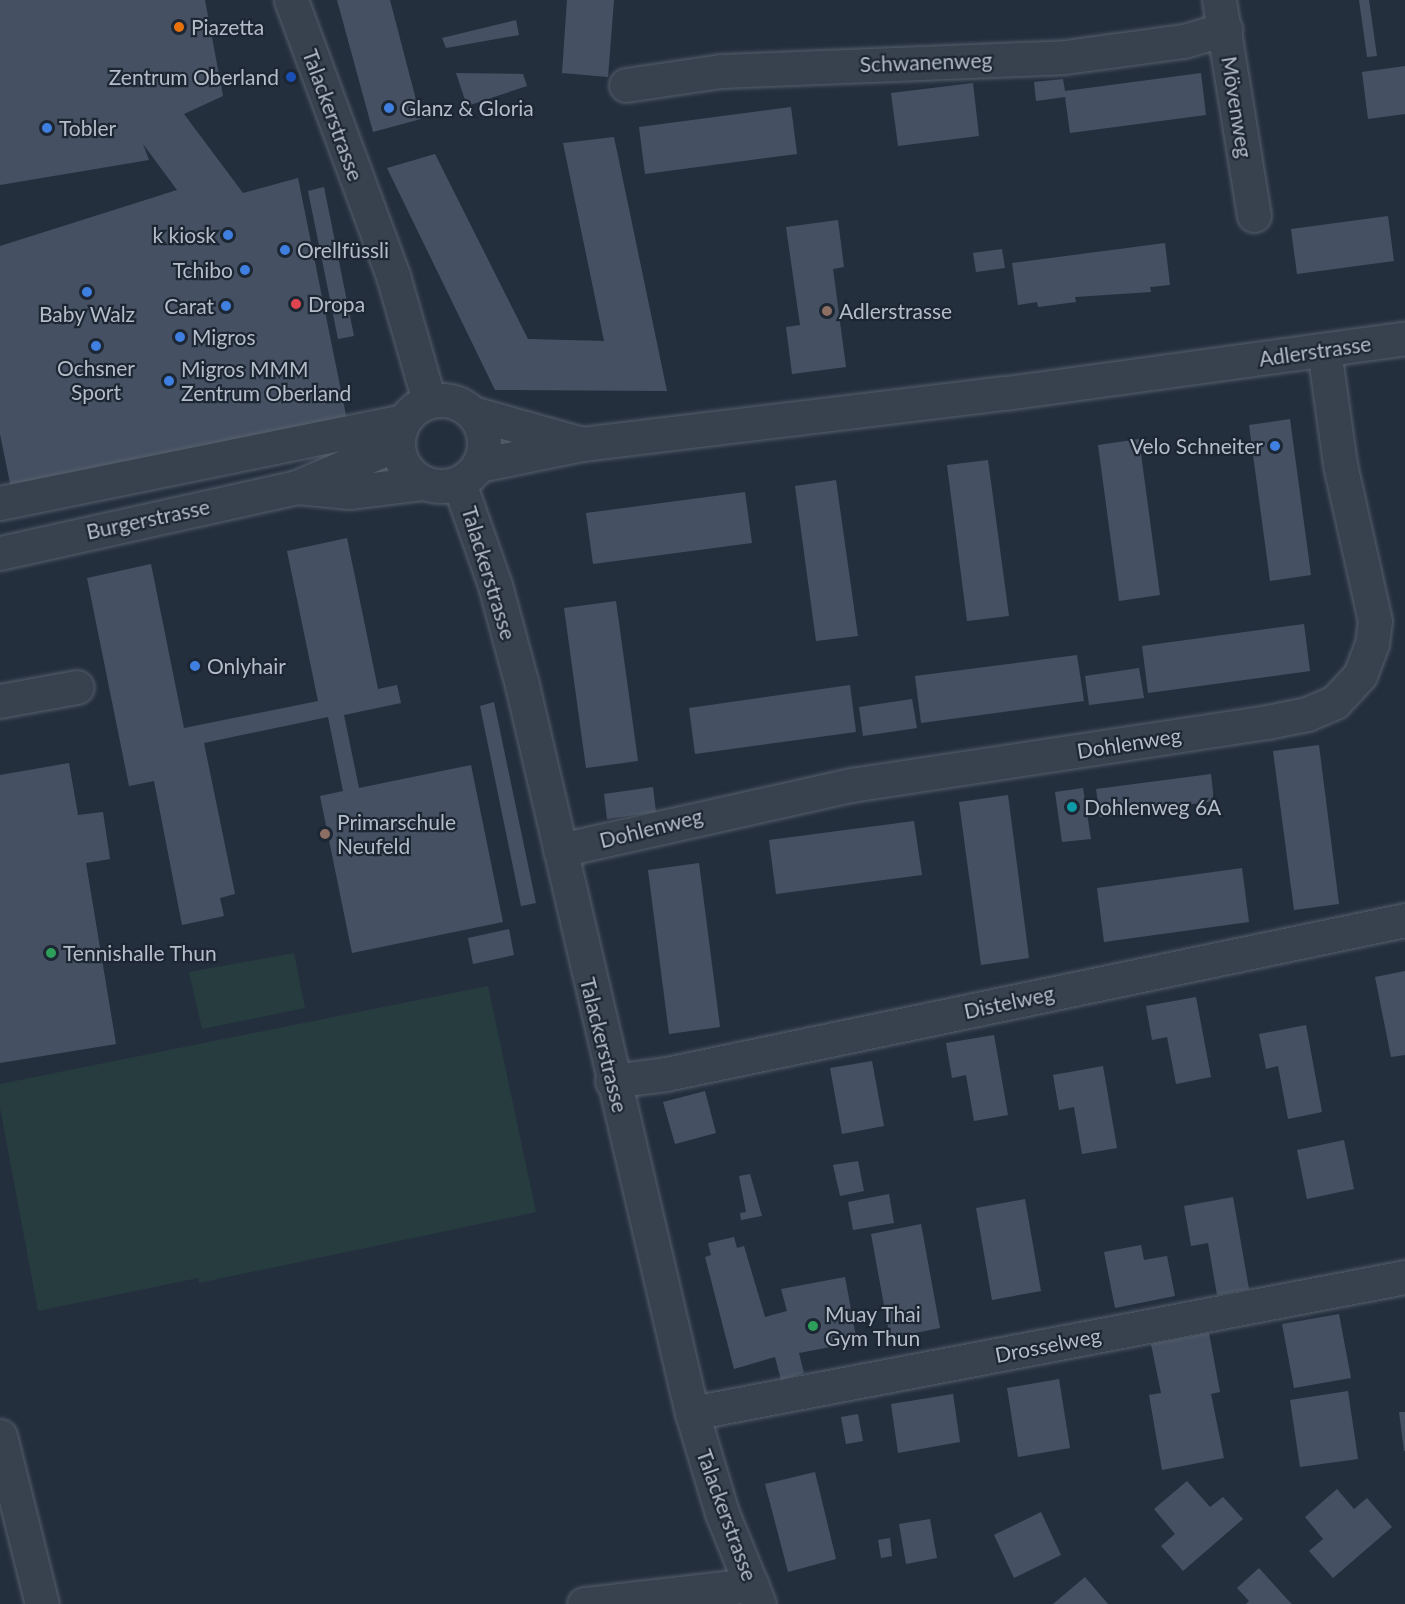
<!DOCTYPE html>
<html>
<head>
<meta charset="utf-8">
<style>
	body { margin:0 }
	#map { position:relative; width:1405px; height:1604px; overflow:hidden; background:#242f3e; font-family:Lato,sans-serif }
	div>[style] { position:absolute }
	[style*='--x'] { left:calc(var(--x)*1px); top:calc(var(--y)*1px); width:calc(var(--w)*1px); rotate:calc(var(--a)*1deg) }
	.green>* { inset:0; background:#263c3f }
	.building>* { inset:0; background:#455162 }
	.roads { filter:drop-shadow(0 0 2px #565f6c) drop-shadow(0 0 2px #565f6c) }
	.minor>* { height:33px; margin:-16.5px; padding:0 16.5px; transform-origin:16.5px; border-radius:16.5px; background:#38414e }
	.minor>.ring { margin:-16.5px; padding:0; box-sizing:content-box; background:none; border:33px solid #38414e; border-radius:50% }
	.dots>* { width:16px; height:16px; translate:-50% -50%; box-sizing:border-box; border:3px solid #1d2633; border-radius:50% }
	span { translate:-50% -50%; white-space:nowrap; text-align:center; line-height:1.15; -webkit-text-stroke:4.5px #1d2633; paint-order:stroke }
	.poi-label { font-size:21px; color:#b4bcc9 }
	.left { translate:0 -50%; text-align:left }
	.right { translate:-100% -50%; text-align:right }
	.street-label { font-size:21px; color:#b4bcc9 }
</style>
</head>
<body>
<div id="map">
	<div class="green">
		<div style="clip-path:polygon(294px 953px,305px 1008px,202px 1029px,189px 972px)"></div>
		<div style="clip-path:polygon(488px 986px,536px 1212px,199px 1283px,198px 1278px,38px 1311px,0 1108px,0 1084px)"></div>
	</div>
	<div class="building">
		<div style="clip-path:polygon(0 0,205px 0,223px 96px,184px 114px,243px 193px,298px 178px,349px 430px,13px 498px,0 434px,0 246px,177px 190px,143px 144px,149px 160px,0 185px)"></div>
		<div style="clip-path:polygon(337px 0,390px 0,421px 119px,373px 132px)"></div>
		<div style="clip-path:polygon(567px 0,614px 0,608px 77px,562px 73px)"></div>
		<div style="clip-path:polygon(1359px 0,1369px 0,1377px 56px,1367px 57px)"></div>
		<div style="clip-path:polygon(516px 20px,519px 35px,446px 48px,442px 38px)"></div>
		<div style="clip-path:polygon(1405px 66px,1405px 114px,1368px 119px,1362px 72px)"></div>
		<div style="clip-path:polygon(456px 73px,523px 74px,527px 86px,467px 106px)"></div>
		<div style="clip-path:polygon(1201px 73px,1206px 115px,1070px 133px,1065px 97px,1036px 101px,1034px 82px,1063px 79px,1065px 91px)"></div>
		<div style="clip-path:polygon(973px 83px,979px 136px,898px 146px,891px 93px)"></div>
		<div style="clip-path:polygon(791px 107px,797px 154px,645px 174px,639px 127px)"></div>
		<div style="clip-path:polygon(614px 137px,667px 391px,495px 390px,387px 168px,435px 154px,528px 339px,604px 341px,563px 143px)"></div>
		<div style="clip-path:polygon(324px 187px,354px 336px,338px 339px,308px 191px)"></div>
		<div style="clip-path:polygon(1388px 216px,1394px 261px,1297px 274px,1291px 229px)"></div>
		<div style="clip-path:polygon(838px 220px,844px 267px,833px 269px,846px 367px,792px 374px,786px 327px,800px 325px,786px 227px)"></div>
		<div style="clip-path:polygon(1165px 243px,1170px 285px,1150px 287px,1151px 292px,1075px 297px,1076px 302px,1038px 307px,1037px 302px,1018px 305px,1012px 263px)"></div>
		<div style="clip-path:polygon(1002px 249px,1005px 268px,976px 272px,973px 253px)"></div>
		<div style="clip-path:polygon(1290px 419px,1311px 575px,1270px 581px,1249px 425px)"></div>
		<div style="clip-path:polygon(1139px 439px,1160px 595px,1119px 601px,1098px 445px)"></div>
		<div style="clip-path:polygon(988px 460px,1009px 616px,967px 621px,947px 465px)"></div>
		<div style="clip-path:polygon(836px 480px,858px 636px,816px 641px,795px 486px)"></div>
		<div style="clip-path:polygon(745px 492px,752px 543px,593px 564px,586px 513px)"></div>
		<div style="clip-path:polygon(347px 538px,378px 689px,397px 685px,401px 703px,344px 715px,359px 788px,471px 765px,503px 922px,352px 953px,320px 796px,343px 791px,328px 717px,204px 743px,235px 894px,220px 898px,224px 916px,182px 925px,154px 781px,129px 786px,87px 578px,151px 564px,184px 728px,318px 701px,287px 551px)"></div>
		<div style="clip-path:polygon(616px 601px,638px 761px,586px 768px,564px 608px)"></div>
		<div style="clip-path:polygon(1304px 624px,1310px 671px,1148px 693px,1142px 646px)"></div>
		<div style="clip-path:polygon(1077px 655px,1084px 701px,921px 723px,915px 676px)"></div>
		<div style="clip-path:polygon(1139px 668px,1144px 698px,1089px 705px,1085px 676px)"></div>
		<div style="clip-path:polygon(850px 685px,856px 732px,695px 754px,689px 708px)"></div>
		<div style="clip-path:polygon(912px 699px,917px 728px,863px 736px,859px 707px)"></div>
		<div style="clip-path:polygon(494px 702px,536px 903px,521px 906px,480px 706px)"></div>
		<div style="clip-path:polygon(1319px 745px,1339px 904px,1294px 910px,1273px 751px)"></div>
		<div style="clip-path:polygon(69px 763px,78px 815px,103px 812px,110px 859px,86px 863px,116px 1044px,0 1063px,0 775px)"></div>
		<div style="clip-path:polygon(1211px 774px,1214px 801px,1100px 817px,1096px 789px)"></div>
		<div style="clip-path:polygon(653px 787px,656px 812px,607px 819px,604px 794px)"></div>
		<div style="clip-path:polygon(1083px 788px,1091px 839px,1062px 842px,1055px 792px)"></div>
		<div style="clip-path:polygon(1008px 795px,1029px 958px,981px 965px,959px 802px)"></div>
		<div style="clip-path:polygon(914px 821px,922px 875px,776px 894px,769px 840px)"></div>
		<div style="clip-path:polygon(699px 863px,720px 1027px,669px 1034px,648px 870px)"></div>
		<div style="clip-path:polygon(1242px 868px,1249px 922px,1104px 942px,1097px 888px)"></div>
		<div style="clip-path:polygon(509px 929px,514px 955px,473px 964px,468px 938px)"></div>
		<div style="clip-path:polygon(1405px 971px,1405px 1055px,1391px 1057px,1375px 977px)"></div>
		<div style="clip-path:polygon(1196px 997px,1211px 1077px,1176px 1084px,1167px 1037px,1152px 1040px,1146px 1006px)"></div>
		<div style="clip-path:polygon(1306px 1025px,1322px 1112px,1288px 1119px,1278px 1066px,1266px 1069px,1259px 1034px)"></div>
		<div style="clip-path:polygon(994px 1035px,1008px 1115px,974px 1121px,966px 1075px,952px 1078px,946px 1043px)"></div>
		<div style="clip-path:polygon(872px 1061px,884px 1126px,842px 1134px,830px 1068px)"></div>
		<div style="clip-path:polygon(1103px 1066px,1117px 1148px,1082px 1154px,1074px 1107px,1059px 1110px,1053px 1075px)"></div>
		<div style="clip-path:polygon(705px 1091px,716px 1133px,675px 1144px,663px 1102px)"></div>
		<div style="clip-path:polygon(1344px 1140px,1354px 1189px,1307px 1199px,1297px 1150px)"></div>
		<div style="clip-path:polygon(858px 1161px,864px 1191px,840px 1196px,833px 1165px)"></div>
		<div style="clip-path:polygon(750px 1174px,762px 1216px,741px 1220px,740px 1213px,746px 1212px,739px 1176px)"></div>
		<div style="clip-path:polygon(889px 1194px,894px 1223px,853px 1230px,848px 1202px)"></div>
		<div style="clip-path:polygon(1233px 1197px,1249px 1289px,1217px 1295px,1208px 1243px,1191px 1246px,1184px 1206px)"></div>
		<div style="clip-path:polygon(1025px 1199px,1041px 1291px,992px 1300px,976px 1208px)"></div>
		<div style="clip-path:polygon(921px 1224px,940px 1328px,890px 1338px,871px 1234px)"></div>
		<div style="clip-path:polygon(734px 1237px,737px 1248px,744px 1246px,765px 1317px,787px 1311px,781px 1289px,845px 1277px,857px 1342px,799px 1353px,804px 1373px,781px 1380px,775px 1357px,734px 1369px,705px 1257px,711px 1255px,708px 1243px)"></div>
		<div style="clip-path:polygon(1141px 1245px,1144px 1260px,1167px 1256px,1175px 1296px,1115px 1308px,1104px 1252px)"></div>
		<div style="clip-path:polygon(1339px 1314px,1351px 1378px,1294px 1388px,1282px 1324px)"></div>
		<div style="clip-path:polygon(1209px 1333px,1220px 1392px,1211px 1394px,1224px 1458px,1162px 1470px,1149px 1395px,1161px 1393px,1151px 1344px)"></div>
		<div style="clip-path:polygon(1059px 1379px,1070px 1448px,1018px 1457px,1007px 1388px)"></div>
		<div style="clip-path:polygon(1348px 1391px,1358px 1459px,1300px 1467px,1290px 1400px)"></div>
		<div style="clip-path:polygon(953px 1394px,960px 1442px,898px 1453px,891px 1404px)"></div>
		<div style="clip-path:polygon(1399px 1412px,1405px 1412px,1405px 1451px,1404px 1451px)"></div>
		<div style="clip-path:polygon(858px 1414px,863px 1441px,846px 1444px,841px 1417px)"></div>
		<div style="clip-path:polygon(815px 1472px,836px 1559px,788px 1572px,765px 1484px)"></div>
		<div style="clip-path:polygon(1187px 1481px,1210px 1507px,1223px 1497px,1243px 1519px,1183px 1571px,1161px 1546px,1175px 1534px,1154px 1509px)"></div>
		<div style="clip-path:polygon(1337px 1489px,1354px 1509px,1367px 1498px,1392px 1527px,1333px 1578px,1309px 1551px,1323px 1539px,1305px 1517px)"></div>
		<div style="clip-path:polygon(1041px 1512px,1061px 1555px,1014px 1578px,994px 1535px)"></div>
		<div style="clip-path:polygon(930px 1519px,937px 1558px,906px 1564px,899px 1524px)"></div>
		<div style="clip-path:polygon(890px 1538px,892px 1556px,881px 1558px,878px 1540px)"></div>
		<div style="clip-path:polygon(1259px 1568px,1286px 1598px,1292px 1604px,1246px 1604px,1249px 1601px,1237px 1588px)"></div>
		<div style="clip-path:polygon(1085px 1577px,1108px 1604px,1053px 1604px)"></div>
	</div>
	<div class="roads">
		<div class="minor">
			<div style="--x:291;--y:0;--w:294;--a:69.7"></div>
			<div style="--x:393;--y:276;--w:130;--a:73.9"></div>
			<div style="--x:1219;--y:0;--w:218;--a:80.8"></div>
			<div style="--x:626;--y:85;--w:96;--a:-8.4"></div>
			<div style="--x:721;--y:71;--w:344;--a:-2.3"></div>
			<div style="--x:1065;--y:57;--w:120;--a:-7.7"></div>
			<div style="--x:1184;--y:41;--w:43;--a:-16.3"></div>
			<div class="ring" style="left:398px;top:400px;width:53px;height:53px"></div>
			<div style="--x:472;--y:413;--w:114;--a:15.7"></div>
			<div style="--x:479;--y:465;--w:105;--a:-11.5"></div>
			<div style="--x:582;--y:444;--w:427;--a:-6.9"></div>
			<div style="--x:1006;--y:393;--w:403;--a:-7.8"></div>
			<div style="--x:459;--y:483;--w:108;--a:70.6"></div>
			<div style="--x:495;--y:585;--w:104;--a:74.9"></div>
			<div style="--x:522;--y:685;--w:748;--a:76.86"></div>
			<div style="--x:692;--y:1413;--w:104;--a:73.3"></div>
			<div style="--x:722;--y:1513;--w:98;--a:67.9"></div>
			<div style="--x:297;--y:487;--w:52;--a:5.5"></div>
			<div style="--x:349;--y:492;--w:75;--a:-6.9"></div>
			<div style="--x:0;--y:503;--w:412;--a:-11.5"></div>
			<div style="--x:0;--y:553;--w:304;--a:-12.5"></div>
			<div style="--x:297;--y:487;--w:94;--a:-23.3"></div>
			<div style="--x:383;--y:450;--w:21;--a:-45"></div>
			<div style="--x:0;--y:701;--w:78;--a:-10.3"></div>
			<div style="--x:560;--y:850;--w:298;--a:-12.6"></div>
			<div style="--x:851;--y:785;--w:421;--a:-8.6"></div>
			<div style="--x:1267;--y:722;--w:41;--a:-11.3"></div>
			<div style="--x:1307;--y:714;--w:30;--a:-23"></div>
			<div style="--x:1335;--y:702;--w:37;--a:-47"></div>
			<div style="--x:1360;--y:675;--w:33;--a:-69"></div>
			<div style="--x:1372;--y:644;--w:23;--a:-83"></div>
			<div style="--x:1375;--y:621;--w:161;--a:-102.6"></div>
			<div style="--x:1340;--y:464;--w:115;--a:-98"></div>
			<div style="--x:612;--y:1081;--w:54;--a:-7.4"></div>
			<div style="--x:666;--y:1074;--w:755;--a:-11.77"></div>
			<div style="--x:692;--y:1413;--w:726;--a:-10.8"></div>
			<div style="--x:0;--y:1436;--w:173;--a:76"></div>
			<div style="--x:584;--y:1604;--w:169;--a:-6.5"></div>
		</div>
	</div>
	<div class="dots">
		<div style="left:179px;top:27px;background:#e8710a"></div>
		<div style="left:291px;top:77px;background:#1a4fb4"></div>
		<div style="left:389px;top:108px;background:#3f7fe0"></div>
		<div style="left:47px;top:128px;background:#3f7fe0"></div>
		<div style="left:228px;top:235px;background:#3f7fe0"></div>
		<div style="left:285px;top:250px;background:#3f7fe0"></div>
		<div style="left:245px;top:270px;background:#3f7fe0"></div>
		<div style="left:87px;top:292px;background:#3f7fe0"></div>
		<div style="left:296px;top:304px;background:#e0444e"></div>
		<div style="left:226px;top:306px;background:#3f7fe0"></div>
		<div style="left:827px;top:311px;background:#8d6e63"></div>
		<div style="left:180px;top:337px;background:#3f7fe0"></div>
		<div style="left:96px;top:346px;background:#3f7fe0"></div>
		<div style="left:169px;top:381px;background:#3f7fe0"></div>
		<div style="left:1275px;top:446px;background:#3f7fe0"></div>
		<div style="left:195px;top:666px;background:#3f7fe0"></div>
		<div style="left:1072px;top:807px;background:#0f9aa8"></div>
		<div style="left:325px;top:834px;background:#8d6e63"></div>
		<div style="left:51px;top:953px;background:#2e9e5b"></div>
		<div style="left:813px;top:1326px;background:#2e9e5b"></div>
	</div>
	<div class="poi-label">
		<span class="left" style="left:191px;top:27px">Piazetta</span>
		<span class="right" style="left:279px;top:77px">Zentrum Oberland</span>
		<span class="left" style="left:401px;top:108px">Glanz &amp; Gloria</span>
		<span class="left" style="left:59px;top:128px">Tobler</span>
		<span class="right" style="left:216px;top:235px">k kiosk</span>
		<span class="left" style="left:297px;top:250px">Orellfüssli</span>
		<span class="right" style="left:233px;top:270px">Tchibo</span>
		<span class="left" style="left:308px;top:304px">Dropa</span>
		<span class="right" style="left:214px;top:306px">Carat</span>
		<span class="left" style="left:839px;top:311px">Adlerstrasse</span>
		<span style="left:87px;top:314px">Baby Walz</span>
		<span class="left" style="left:192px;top:337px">Migros</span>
		<span style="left:96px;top:380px">Ochsner<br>Sport</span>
		<span class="left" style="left:181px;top:381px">Migros MMM<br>Zentrum Oberland</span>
		<span class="right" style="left:1263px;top:446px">Velo Schneiter</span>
		<span class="left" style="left:207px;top:666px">Onlyhair</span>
		<span class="left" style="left:1084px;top:807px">Dohlenweg 6A</span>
		<span class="left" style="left:337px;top:834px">Primarschule<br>Neufeld</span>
		<span class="left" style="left:63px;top:953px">Tennishalle Thun</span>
		<span class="left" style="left:825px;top:1326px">Muay Thai<br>Gym Thun</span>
	</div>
	<div class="street-label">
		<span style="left:926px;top:62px;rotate:-2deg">Schwanenweg</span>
		<span style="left:1237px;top:107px;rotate:81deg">Mövenweg</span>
		<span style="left:333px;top:115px;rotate:70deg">Talackerstrasse</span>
		<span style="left:1315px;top:351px;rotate:-8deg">Adlerstrasse</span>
		<span style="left:148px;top:519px;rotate:-12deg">Burgerstrasse</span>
		<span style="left:489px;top:573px;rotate:73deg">Talackerstrasse</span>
		<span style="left:1129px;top:743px;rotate:-9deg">Dohlenweg</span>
		<span style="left:651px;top:828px;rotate:-14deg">Dohlenweg</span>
		<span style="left:1009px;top:1002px;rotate:-12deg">Distelweg</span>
		<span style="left:604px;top:1045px;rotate:76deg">Talackerstrasse</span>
		<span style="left:1048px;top:1345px;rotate:-11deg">Drosselweg</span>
		<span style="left:727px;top:1515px;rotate:70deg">Talackerstrasse</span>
	</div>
</div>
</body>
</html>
